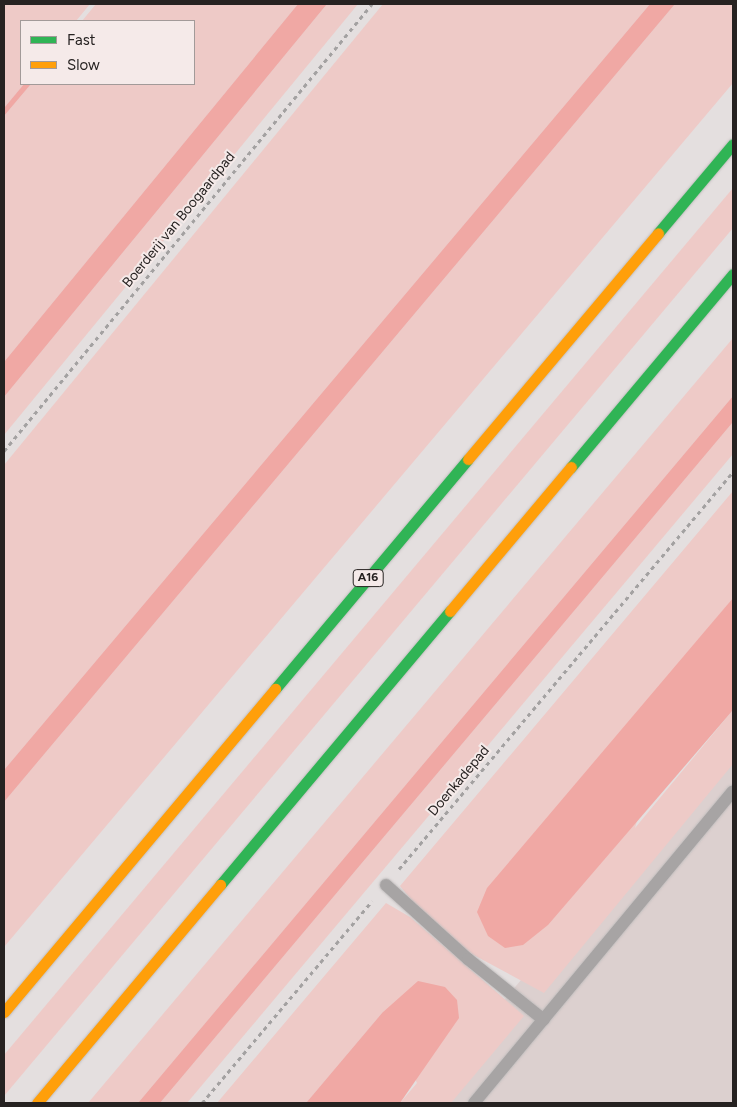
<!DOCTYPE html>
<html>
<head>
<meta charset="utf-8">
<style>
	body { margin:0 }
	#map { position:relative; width:737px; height:1107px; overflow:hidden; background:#e4dfdf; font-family:Figtree,sans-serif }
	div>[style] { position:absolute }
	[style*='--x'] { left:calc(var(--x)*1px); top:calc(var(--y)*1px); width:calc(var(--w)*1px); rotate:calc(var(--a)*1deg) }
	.built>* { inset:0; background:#dcd0cf }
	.green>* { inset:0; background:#eecac7 }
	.water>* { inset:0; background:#f0a8a4 }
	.path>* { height:3px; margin-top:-1.5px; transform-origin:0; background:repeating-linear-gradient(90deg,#a3a1a1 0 4px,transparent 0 8px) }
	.roads { filter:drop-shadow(0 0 1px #c1bebe) drop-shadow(0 0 1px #c1bebe) }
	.lane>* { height:12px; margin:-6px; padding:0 6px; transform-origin:6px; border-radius:6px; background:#a7a4a4 }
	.fast>* { height:11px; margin:-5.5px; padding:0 5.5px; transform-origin:5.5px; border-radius:5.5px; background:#30b455 }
	.slow>* { height:11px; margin:-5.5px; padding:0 5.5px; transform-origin:5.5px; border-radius:5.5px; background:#ff9f0a }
	span { translate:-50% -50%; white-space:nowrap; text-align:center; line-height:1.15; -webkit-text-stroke:4px #f5eae9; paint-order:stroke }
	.shield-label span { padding:1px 4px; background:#f5eae9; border:1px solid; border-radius:4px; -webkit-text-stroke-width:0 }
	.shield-label { font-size:12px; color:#262221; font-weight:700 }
	.street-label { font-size:14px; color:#262221 }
	.frame { position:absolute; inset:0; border:5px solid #262221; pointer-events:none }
	.legend { position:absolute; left:20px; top:20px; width:175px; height:65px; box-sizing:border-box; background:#f5eae9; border:1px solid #a29a99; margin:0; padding:6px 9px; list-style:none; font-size:15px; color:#262221 }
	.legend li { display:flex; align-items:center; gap:10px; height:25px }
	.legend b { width:25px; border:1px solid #a29a99 }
</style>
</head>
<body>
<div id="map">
	<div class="built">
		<div style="clip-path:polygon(733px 727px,733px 1103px,418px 1103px)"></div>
	</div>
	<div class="green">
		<div style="clip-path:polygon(4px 4px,90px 4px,76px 21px,21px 21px,21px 84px,24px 84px,4px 108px)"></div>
		<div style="clip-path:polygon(96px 4px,298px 4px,4px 362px,4px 116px,31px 84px,194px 84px,194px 21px,82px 21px)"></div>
		<div style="clip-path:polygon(327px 4px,358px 4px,4px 435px,4px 397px)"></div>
		<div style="clip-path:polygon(383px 4px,650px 4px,4px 770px,4px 465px)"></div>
		<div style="clip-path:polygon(675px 4px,733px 4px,733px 83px,4px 947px,4px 802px)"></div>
		<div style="clip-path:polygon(733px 188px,733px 228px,4px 1096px,4px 1055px)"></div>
		<div style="clip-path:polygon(733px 338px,733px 396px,138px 1103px,88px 1103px)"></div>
		<div style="clip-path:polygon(733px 422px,733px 454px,633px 573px,187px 1103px,160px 1103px)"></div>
		<div style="clip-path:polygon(733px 491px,733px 598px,682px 660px,635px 828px,733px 710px,733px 764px,544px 993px,470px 953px,418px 908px,400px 886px)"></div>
		<div style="clip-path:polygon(386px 903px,410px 917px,524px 1016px,451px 1103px,400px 1103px,417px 1083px,382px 1013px,306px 1103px,217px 1103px)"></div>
	</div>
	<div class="water">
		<div style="clip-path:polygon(298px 4px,327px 4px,4px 397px,4px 362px)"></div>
		<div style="clip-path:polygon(650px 4px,675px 4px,4px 802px,4px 770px)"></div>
		<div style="clip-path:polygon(24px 84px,31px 84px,4px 116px,4px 108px)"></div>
		<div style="clip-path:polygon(733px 396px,733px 422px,160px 1103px,138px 1103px)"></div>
		<div style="clip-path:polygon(733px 598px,733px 710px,548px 925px,523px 945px,505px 948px,488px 936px,477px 912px,487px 888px)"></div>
		<div style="clip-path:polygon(418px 981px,445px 987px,457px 1000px,459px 1018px,400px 1103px,306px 1103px,382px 1013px)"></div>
	</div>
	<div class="path">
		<div style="--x:4;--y:451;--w:579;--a:-50.54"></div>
		<div style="--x:399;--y:869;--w:519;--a:-49.93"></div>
		<div style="--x:202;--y:1103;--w:264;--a:-49.9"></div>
	</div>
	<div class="roads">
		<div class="lane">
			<div style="--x:386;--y:885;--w:110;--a:42.1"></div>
			<div style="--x:468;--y:959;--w:97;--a:38.8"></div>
			<div style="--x:474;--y:1103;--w:405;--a:-50.3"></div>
		</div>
		<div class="fast">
			<div style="--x:658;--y:233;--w:116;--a:-49.9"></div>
			<div style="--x:571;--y:467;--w:252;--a:-50"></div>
			<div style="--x:275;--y:689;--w:300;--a:-50"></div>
			<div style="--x:220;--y:885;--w:358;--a:-50"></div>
		</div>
		<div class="slow">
			<div style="--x:468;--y:459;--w:295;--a:-49.9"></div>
			<div style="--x:450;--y:611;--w:188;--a:-50"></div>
			<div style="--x:4;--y:1012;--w:422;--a:-50"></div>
			<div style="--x:37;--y:1103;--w:285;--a:-50"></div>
		</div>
	</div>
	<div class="shield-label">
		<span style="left:368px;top:578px">A16</span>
	</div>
	<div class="street-label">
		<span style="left:179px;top:220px;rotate:-51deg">Boerderij van Boogaardpad</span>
		<span style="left:459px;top:781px;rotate:-50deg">Doenkadepad</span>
	</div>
	<div class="frame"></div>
	<ul class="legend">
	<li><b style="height:6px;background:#30b455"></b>Fast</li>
	<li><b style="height:6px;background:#ff9f0a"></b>Slow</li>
	</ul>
</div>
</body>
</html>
